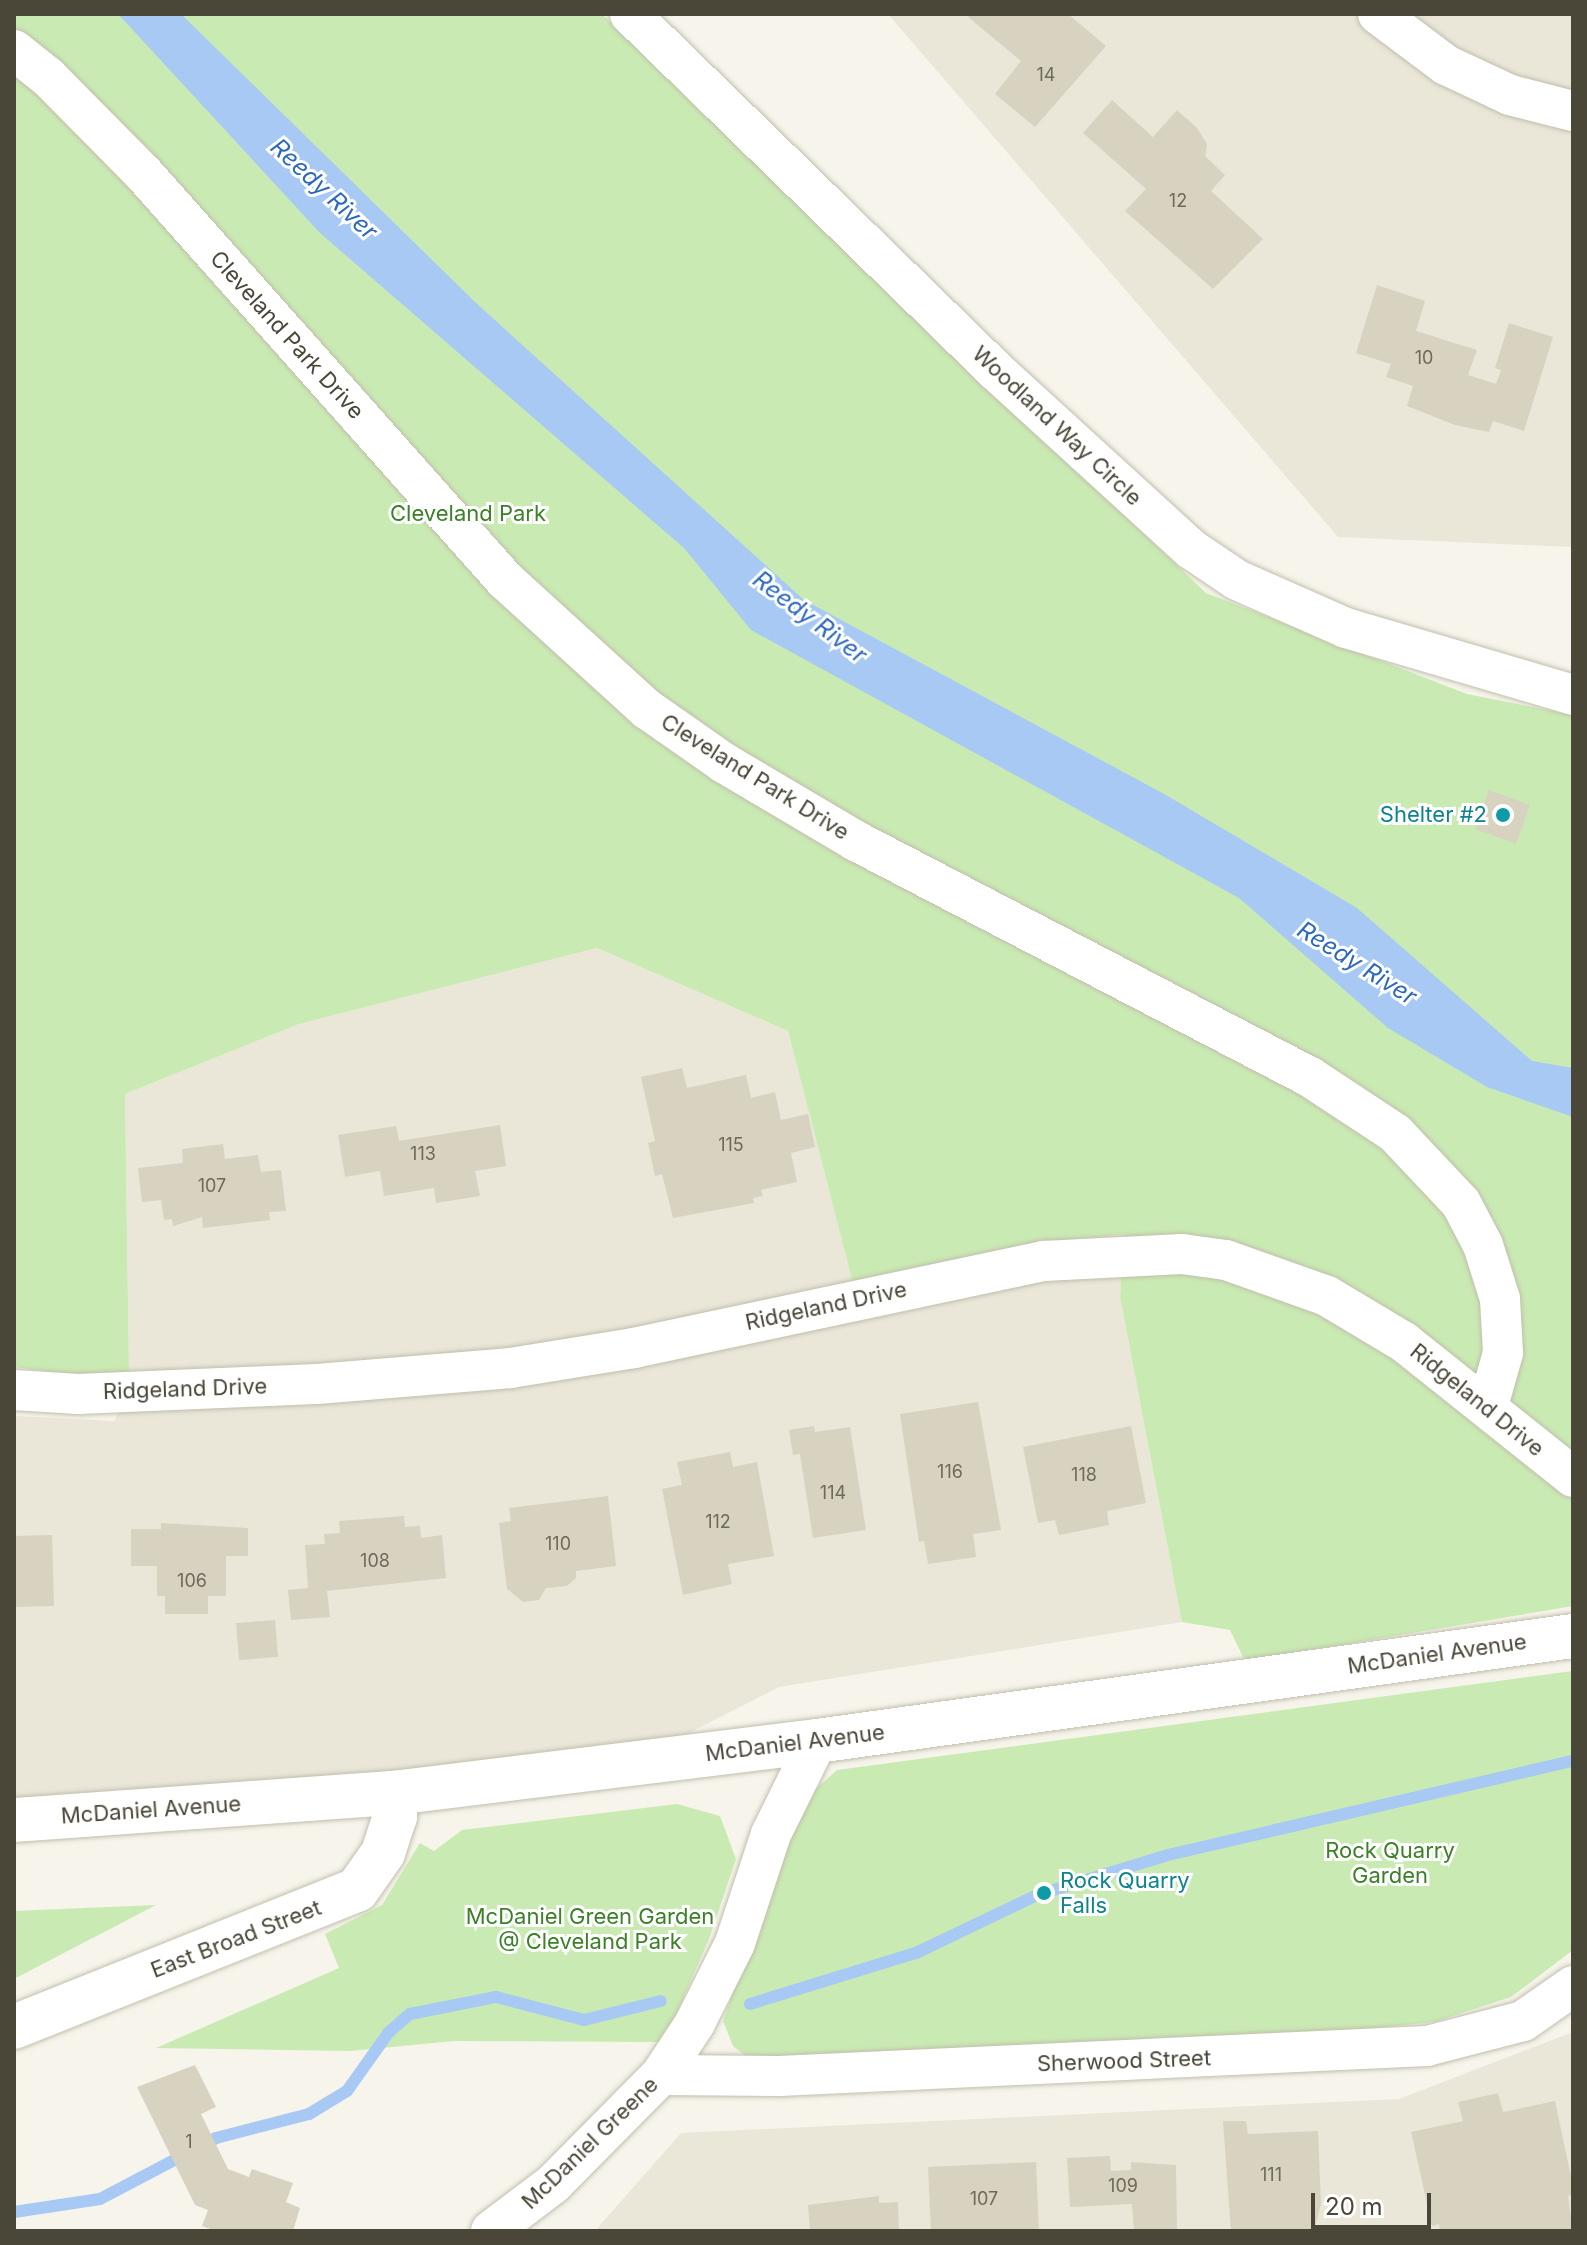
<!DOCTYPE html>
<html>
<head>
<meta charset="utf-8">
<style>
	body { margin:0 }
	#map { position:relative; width:1587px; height:2245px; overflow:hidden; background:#f6f4eb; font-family:Inter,sans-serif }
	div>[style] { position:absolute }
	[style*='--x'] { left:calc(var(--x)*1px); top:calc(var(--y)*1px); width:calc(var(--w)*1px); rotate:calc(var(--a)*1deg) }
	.residential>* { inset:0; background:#eae7d9 }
	.green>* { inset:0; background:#c9ebb3 }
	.water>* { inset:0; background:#a7c9f4 }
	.stream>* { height:12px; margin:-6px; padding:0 6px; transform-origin:6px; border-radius:6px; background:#a7c9f4 }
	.building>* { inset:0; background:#d8d2c0 }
	.roads { filter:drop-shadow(0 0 2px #c2bead) drop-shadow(0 0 2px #c2bead) }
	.minor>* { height:40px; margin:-20px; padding:0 20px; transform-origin:20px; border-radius:20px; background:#fff }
	.tertiary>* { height:44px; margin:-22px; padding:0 22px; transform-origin:22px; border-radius:22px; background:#fff }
	.dots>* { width:22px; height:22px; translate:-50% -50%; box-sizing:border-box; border:4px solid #fff; border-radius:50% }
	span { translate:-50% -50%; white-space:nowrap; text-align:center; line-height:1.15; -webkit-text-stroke:6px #fff; paint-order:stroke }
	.number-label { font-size:18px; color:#6e6a5a }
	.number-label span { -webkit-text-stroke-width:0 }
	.street-label { font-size:22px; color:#4b4738 }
	.park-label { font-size:22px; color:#3c8028 }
	.culture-label { font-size:22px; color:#0d838f }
	.right { translate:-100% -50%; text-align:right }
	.left { translate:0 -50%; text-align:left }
	.water-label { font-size:24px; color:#2c69bd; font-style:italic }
	.frame { position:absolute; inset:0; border:16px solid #4b4738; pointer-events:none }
	.scale { position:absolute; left:1311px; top:2193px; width:120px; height:36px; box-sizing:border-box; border:4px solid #4b4738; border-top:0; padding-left:10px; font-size:24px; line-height:28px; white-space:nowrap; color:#4b4738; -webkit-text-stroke:6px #fff; paint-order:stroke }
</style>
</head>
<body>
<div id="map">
	<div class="residential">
		<div style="clip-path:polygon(888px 14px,1573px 14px,1573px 547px,1338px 537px)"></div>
		<div style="clip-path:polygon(597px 948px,788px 1031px,855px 1291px,1036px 1244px,1124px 1234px,1120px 1297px,1182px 1622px,779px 1687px,628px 1764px,14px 1820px,14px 1416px,115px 1421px,129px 1372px,125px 1094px,299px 1024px)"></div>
		<div style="clip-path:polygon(1573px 2032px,1573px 2231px,595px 2231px,681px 2133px,1399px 2099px)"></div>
	</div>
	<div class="green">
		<div style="clip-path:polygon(14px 14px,602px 14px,1206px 593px,1467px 694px,1573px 715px,1573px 1606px,1245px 1661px,1230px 1630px,1182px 1622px,1120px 1297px,1124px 1234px,1036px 1244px,855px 1291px,788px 1031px,597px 948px,299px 1024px,125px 1094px,129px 1372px,74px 1375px,14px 1367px)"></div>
		<div style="clip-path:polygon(1573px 1671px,1573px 1950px,1511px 1997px,1434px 2022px,1346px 2031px,758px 2066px,733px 2046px,723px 2021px,777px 1866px,809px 1795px,837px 1770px)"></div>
		<div style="clip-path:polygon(677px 1804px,720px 1816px,736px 1859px,709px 1939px,664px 2042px,454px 2041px,350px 2051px,156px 2048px,339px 1968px,325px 1934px,382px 1905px,420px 1843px,434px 1851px,462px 1830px)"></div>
		<div style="clip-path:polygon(156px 1905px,14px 1979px,14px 1911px)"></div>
	</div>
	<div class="water">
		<div style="clip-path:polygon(118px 14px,181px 14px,475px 302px,804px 600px,1166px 795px,1357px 908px,1532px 1061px,1573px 1068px,1573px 1117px,1487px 1087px,1388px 1028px,1239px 898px,751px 630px,684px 548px,320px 233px)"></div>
	</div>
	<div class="stream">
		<div style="--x:750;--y:2004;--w:174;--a:-17.1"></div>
		<div style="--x:916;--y:1953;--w:134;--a:-25.6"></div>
		<div style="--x:1037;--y:1895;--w:137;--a:-17"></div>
		<div style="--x:1168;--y:1855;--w:416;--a:-13.1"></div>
		<div style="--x:14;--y:2212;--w:87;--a:-8.6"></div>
		<div style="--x:100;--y:2199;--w:131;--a:-27.7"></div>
		<div style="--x:216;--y:2138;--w:96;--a:-14.5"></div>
		<div style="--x:309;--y:2114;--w:44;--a:-31.2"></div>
		<div style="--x:347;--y:2091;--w:72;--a:-54.6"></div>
		<div style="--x:389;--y:2032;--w:28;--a:-41"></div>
		<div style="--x:410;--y:2014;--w:88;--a:-11.2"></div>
		<div style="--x:496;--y:1997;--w:91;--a:14.6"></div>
		<div style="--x:584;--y:2020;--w:79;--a:-13.9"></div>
	</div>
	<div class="building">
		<div style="clip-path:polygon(971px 14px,1068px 14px,1106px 46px,1035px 127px,995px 94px,1021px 61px,968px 17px)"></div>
		<div style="clip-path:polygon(1112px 100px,1153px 137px,1177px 110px,1197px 128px,1207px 144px,1205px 156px,1225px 175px,1211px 191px,1263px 239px,1213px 289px,1125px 211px,1146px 189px,1083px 133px)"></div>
		<div style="clip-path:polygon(1377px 285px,1425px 301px,1416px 331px,1477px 350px,1468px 375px,1496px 384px,1501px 370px,1495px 368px,1509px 323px,1553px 337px,1524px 431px,1493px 421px,1489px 432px,1455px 425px,1407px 406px,1413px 386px,1386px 377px,1391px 364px,1356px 353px)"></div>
		<div style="clip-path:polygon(1489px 790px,1530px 805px,1516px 844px,1475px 829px)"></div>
		<div style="clip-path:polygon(682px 1068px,687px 1088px,746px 1075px,751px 1098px,775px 1092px,781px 1120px,808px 1114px,815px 1147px,791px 1153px,797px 1182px,761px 1190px,763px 1196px,753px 1198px,754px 1203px,673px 1218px,662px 1174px,655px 1176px,648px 1143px,655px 1141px,641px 1077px)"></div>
		<div style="clip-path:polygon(500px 1125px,506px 1166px,475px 1171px,480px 1196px,436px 1203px,434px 1188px,384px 1196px,380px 1171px,345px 1177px,338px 1135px,396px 1126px,399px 1141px)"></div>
		<div style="clip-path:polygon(223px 1144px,225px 1159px,258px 1155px,261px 1172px,281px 1170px,286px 1211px,269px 1212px,270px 1220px,203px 1228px,202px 1217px,173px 1226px,172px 1219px,164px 1220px,161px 1200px,142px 1202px,138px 1168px,183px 1163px,182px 1149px)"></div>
		<div style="clip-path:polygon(978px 1402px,1001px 1530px,973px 1534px,976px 1557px,928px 1564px,924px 1541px,919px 1542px,900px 1414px)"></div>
		<div style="clip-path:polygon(814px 1426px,815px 1432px,850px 1427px,866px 1530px,813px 1538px,800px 1454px,793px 1455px,789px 1430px)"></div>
		<div style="clip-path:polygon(1131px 1426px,1146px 1503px,1107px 1511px,1109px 1525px,1059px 1535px,1055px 1520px,1038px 1523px,1023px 1447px)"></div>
		<div style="clip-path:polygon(730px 1452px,733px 1467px,757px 1462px,774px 1556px,728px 1564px,732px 1584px,683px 1595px,662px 1489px,682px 1485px,677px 1462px)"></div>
		<div style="clip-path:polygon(608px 1496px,616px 1566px,576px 1571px,576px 1578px,567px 1586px,546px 1588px,539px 1600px,523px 1602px,507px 1589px,499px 1523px,511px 1521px,509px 1508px)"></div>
		<div style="clip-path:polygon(404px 1516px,405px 1527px,420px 1526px,421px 1538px,442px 1535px,446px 1578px,327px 1591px,330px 1617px,291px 1620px,288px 1590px,308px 1588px,305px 1545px,325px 1544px,324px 1534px,340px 1533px,339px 1521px)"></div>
		<div style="clip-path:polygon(161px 1523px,248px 1528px,248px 1556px,226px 1556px,226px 1596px,208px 1596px,208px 1614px,165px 1614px,165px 1596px,157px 1596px,157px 1566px,131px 1566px,131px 1529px,161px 1529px)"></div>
		<div style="clip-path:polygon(52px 1535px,54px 1606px,14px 1607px,14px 1536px)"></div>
		<div style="clip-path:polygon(275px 1620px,278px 1657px,239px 1660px,236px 1623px)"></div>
		<div style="clip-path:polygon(195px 2065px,216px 2107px,201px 2114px,228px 2169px,249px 2177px,252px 2169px,293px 2183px,286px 2202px,300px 2208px,293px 2231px,216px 2231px,202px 2226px,208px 2210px,195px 2205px,137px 2087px)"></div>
		<div style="clip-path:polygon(1498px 2093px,1503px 2112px,1555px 2101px,1573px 2186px,1573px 2195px,1568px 2196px,1573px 2231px,1440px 2231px,1439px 2224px,1432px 2226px,1411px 2132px,1463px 2121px,1458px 2102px)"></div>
		<div style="clip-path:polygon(1223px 2121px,1246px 2121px,1248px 2134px,1318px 2131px,1321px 2204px,1314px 2231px,1231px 2231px)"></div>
		<div style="clip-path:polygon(1110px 2156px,1111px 2171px,1131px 2170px,1131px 2162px,1176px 2165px,1177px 2231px,1134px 2231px,1132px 2204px,1070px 2207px,1067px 2158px)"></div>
		<div style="clip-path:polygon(1036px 2162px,1039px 2231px,931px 2231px,928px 2167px)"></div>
		<div style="clip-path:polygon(879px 2196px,879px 2203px,898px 2202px,899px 2231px,810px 2231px,808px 2205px)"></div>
	</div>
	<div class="roads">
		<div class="minor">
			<div style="--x:630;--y:14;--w:510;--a:44.28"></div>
			<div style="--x:995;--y:370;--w:265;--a:42.4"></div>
			<div style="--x:1191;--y:549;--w:55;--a:34"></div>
			<div style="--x:1237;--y:580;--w:119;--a:23.8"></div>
			<div style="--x:1346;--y:628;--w:237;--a:16.4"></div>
			<div style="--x:1378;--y:14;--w:85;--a:36.9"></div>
			<div style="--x:1446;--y:65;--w:71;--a:25.1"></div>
			<div style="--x:1510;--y:95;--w:65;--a:14.3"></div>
			<div style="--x:14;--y:50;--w:43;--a:38.5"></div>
			<div style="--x:48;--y:77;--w:135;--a:45.3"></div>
			<div style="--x:143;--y:173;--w:545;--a:48.35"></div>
			<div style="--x:505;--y:580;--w:192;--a:42.3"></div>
			<div style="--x:647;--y:709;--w:94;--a:35"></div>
			<div style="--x:724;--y:763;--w:153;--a:30.6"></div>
			<div style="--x:856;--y:841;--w:512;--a:27.47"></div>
			<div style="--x:1310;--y:1077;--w:102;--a:33.4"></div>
			<div style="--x:1395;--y:1133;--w:96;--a:46.7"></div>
			<div style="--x:1461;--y:1203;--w:47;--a:62.4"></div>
			<div style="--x:1483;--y:1245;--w:57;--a:72.5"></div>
			<div style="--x:1500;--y:1299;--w:54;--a:86.8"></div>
			<div style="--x:1503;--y:1353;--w:55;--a:105.8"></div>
			<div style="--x:14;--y:1390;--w:64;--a:3.6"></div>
			<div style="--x:78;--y:1394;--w:239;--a:-2.4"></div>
			<div style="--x:317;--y:1384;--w:194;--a:-4.7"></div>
			<div style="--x:510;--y:1368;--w:126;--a:-9.2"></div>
			<div style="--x:634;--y:1348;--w:419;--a:-12"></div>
			<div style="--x:1044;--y:1261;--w:138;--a:-2.9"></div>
			<div style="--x:1182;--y:1254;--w:44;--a:7.8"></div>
			<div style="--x:1226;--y:1260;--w:107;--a:19.6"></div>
			<div style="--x:1327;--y:1296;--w:90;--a:30.9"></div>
			<div style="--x:1404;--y:1342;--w:216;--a:38.6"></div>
			<div style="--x:661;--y:2075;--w:118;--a:0.5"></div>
			<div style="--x:779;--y:2076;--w:649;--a:-2.65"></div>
			<div style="--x:1427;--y:2046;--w:99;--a:-14.6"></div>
			<div style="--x:1523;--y:2021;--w:61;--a:-35"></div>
			<div style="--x:491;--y:2231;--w:78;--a:-37.2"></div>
			<div style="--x:553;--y:2184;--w:153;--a:-45.3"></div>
			<div style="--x:661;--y:2075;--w:62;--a:-56.8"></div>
			<div style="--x:695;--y:2023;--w:89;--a:-63.4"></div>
			<div style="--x:735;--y:1943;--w:115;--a:-71.7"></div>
			<div style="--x:771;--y:1834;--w:104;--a:-63.7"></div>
		</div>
		<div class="tertiary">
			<div style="--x:14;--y:1820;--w:381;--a:-4.1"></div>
			<div style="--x:394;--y:1793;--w:426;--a:-7"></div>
			<div style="--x:817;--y:1741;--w:763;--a:-7.91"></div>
			<div style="--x:14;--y:2027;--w:369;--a:-21.8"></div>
			<div style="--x:357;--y:1890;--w:45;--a:-54.9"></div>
			<div style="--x:383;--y:1853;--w:38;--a:-72"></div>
			<div style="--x:395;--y:1817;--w:24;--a:-92"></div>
		</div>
	</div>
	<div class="dots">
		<div style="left:1503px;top:815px;background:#0f9aa8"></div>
		<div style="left:1044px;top:1893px;background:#0f9aa8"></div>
	</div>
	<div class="number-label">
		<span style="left:1046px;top:75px">14</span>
		<span style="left:1178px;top:201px">12</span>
		<span style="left:1424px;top:358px">10</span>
		<span style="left:731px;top:1145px">115</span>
		<span style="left:423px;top:1154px">113</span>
		<span style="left:212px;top:1186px">107</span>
		<span style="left:950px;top:1472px">116</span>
		<span style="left:1084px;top:1475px">118</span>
		<span style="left:833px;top:1493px">114</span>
		<span style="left:718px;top:1522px">112</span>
		<span style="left:558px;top:1544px">110</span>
		<span style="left:375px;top:1561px">108</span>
		<span style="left:192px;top:1581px">106</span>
		<span style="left:189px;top:2142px">1</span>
		<span style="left:1271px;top:2175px">111</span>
		<span style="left:1123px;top:2186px">109</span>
		<span style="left:984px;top:2199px">107</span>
	</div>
	<div class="street-label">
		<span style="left:287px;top:335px;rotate:48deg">Cleveland Park Drive</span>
		<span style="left:1057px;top:426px;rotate:43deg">Woodland Way Circle</span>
		<span style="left:755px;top:777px;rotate:32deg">Cleveland Park Drive</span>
		<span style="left:826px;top:1306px;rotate:-12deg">Ridgeland Drive</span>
		<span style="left:185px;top:1389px;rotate:-2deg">Ridgeland Drive</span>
		<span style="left:1477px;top:1400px;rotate:39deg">Ridgeland Drive</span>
		<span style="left:1437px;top:1654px;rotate:-8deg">McDaniel Avenue</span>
		<span style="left:795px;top:1743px;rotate:-7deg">McDaniel Avenue</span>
		<span style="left:151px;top:1810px;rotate:-4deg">McDaniel Avenue</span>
		<span style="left:236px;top:1939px;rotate:-21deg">East Broad Street</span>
		<span style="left:1124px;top:2061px;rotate:-2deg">Sherwood Street</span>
		<span style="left:590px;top:2143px;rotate:-44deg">McDaniel Greene</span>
	</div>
	<div class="park-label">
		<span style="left:468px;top:514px">Cleveland Park</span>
		<span style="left:1390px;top:1863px">Rock Quarry<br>Garden</span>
		<span style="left:590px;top:1929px">McDaniel Green Garden<br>@ Cleveland Park</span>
	</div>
	<div class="culture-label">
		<span class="right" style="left:1487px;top:815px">Shelter #2</span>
		<span class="left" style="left:1060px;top:1893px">Rock Quarry<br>Falls</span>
	</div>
	<div class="water-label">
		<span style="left:324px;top:189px;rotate:43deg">Reedy River</span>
		<span style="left:810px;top:617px;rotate:37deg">Reedy River</span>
		<span style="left:1357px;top:963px;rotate:32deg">Reedy River</span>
	</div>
	<div class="frame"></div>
	<div class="scale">20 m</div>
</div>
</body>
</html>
